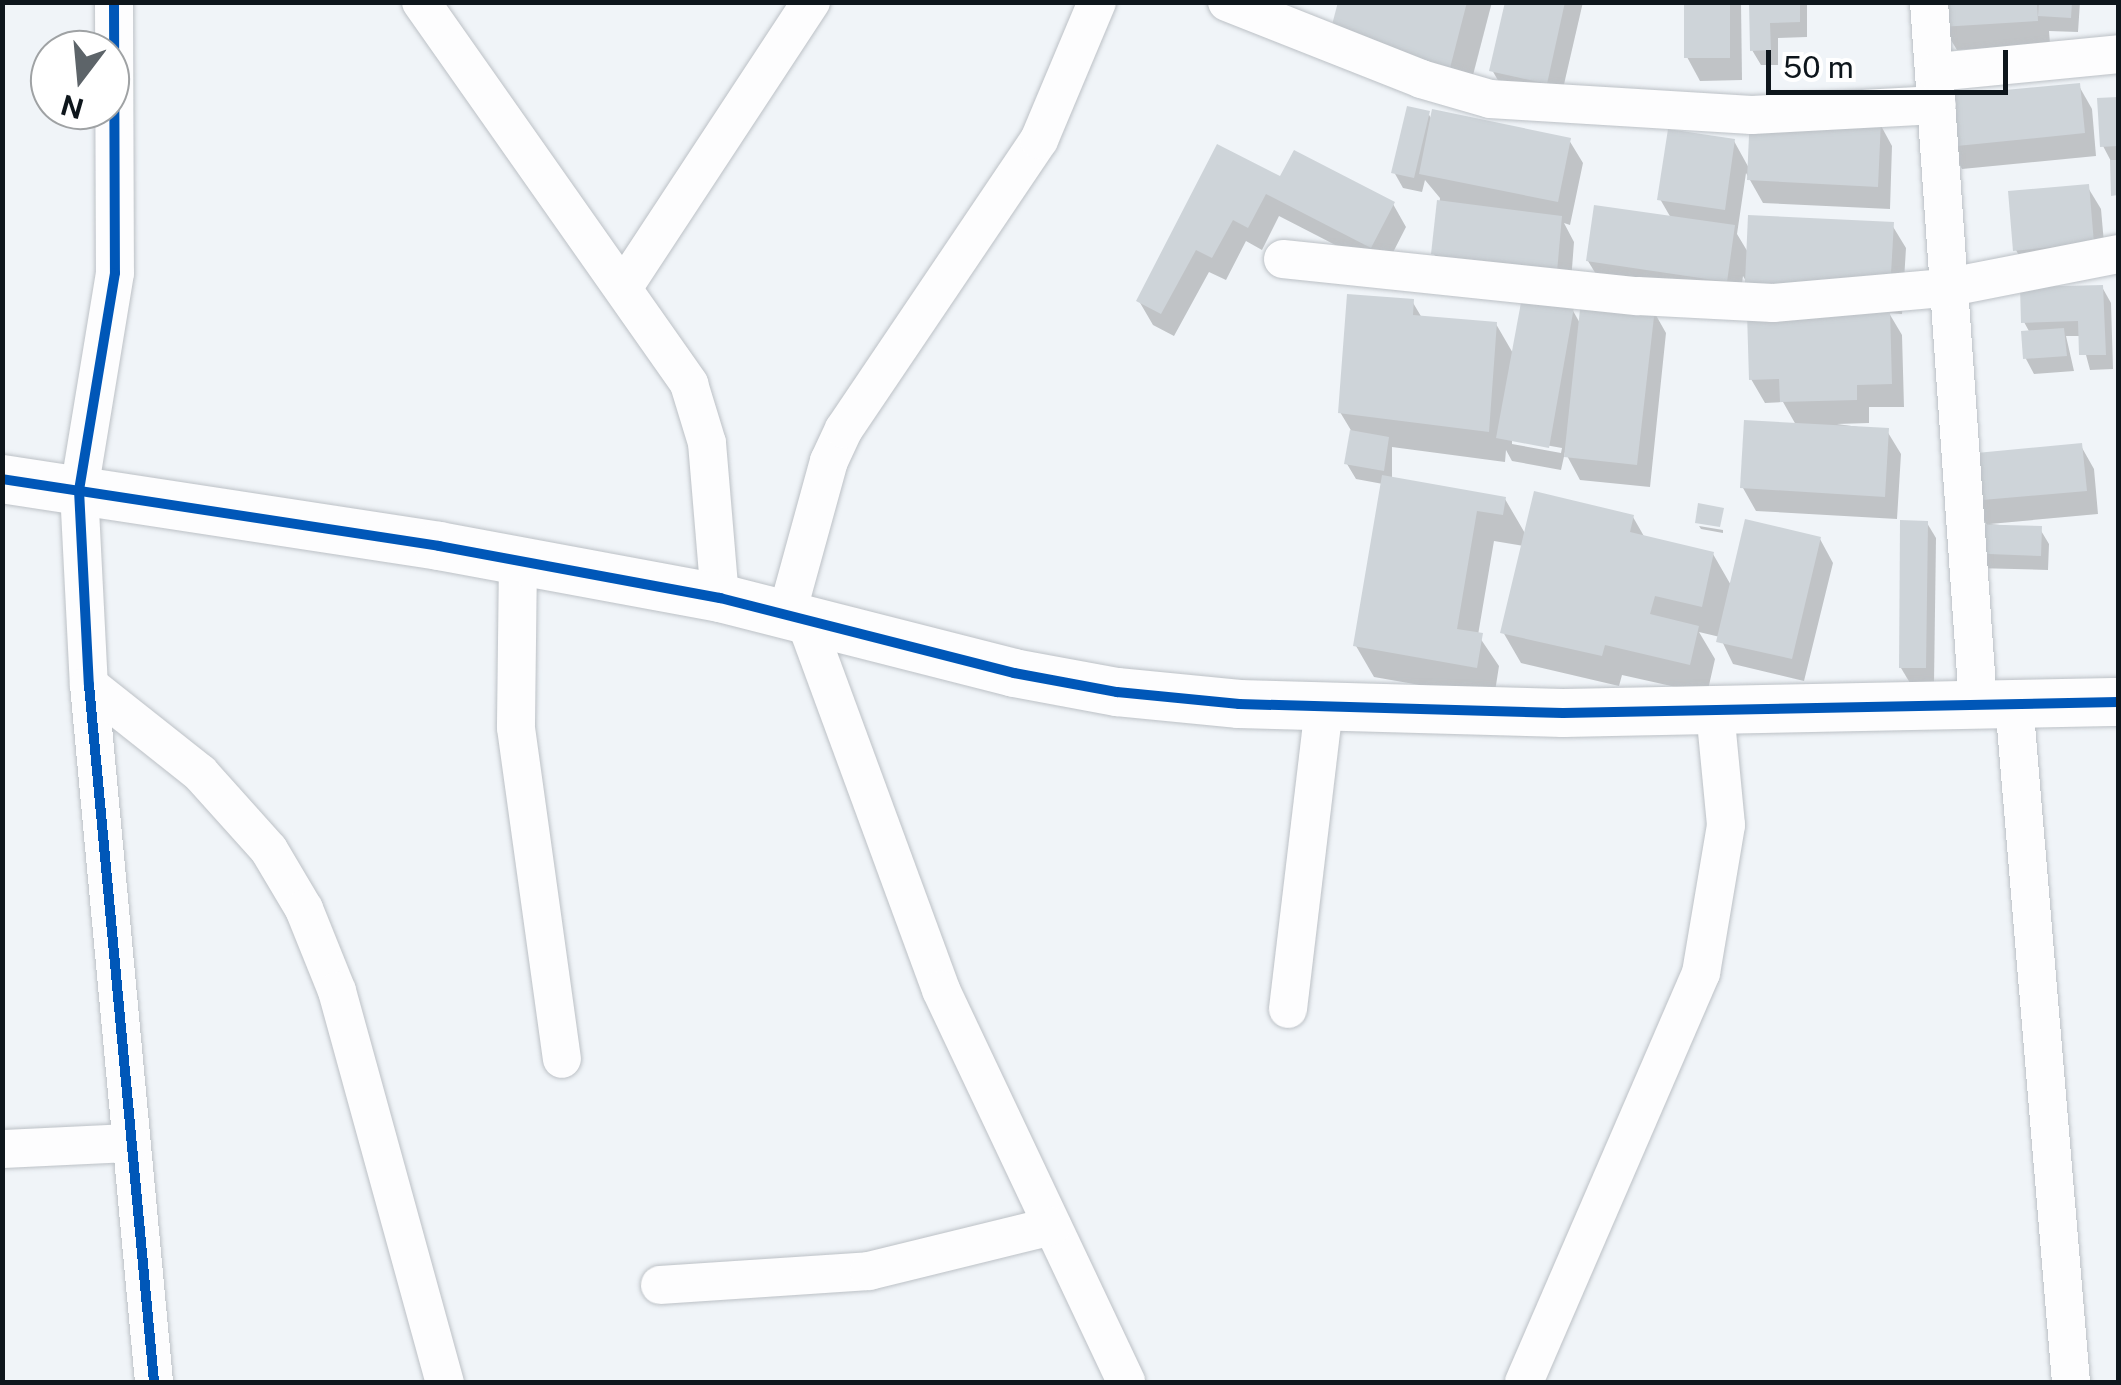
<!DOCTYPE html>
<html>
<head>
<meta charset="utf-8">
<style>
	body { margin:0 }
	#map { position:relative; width:2121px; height:1385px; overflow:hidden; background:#f0f4f8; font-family:"Public Sans",sans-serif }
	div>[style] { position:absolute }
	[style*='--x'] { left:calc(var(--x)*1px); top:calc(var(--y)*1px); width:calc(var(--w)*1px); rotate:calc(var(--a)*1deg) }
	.shadow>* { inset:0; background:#0003 }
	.building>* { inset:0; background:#ced4d9 }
	.roads { filter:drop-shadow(0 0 2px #bcc1c6) drop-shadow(0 0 2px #bcc1c6) }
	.minor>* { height:38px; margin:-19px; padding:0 19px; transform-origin:19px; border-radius:19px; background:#fdfdfe }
	.tertiary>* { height:48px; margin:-24px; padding:0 24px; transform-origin:24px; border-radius:24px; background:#fdfdfe }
	.cycleway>* { height:10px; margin:-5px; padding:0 5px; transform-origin:5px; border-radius:5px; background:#0057b8 }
	span { translate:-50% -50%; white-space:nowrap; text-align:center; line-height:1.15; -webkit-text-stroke:10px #fff; paint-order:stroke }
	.frame { position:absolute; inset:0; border:5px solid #0e161c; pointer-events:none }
	.north { position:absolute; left:30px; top:30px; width:100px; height:100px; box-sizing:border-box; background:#fff; border:2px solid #9fa2a4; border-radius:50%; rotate:196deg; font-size:28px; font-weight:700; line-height:40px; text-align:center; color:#0e161c }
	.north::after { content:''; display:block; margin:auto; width:35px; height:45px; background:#5d6469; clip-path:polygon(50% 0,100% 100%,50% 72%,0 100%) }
	.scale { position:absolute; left:1766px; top:50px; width:242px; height:45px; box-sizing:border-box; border:5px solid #0e161c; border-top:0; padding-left:12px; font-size:30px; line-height:35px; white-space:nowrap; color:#0e161c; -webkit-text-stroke:8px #fff; paint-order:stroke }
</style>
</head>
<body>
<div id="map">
	<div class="shadow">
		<div style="clip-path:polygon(1341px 2px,1492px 2px,1466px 102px,1349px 71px,1331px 40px)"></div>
		<div style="clip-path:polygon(1507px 2px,1583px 2px,1559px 106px,1506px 94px,1492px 70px)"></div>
		<div style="clip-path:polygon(1686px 2px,1741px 2px,1742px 80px,1700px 81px,1687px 57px)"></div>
		<div style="clip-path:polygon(1751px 2px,1807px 2px,1807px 37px,1778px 38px,1778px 65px,1761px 65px,1752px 50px)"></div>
		<div style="clip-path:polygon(1941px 2px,2080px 2px,2078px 32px,2049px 31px,2050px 44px,1957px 50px,1943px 27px)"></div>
		<div style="clip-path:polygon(2079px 86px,2092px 109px,2096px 156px,1962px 169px,1949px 146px)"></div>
		<div style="clip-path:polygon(2118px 99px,2118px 203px,2113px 165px,2103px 146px,2100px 101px)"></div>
		<div style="clip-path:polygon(1428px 113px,1432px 120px,1569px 140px,1583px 163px,1570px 225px,1564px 223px,1574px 242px,1570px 295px,1447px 277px,1434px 254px,1440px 198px,1425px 180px,1422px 192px,1403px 188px,1394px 172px)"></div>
		<div style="clip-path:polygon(1879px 122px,1892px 146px,1890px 209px,1763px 203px,1746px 173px,1737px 234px,1749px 254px,1892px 225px,1906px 248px,1902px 314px,1889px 313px,1902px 335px,1904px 407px,1869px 407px,1869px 423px,1837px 424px,1887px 431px,1901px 454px,1897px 519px,1756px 511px,1743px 488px,1796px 425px,1783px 402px,1765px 403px,1751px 379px,1761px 306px,1743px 276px,1739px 304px,1602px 284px,1588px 261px,1671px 218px,1660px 199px,1734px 141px,1750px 170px)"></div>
		<div style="clip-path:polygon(1218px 147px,1281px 180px,1393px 204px,1406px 227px,1384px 270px,1279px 216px,1262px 250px,1246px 241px,1226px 280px,1209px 272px,1174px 336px,1153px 325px,1139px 301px)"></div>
		<div style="clip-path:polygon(2087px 186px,2101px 209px,2106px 266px,2029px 274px,2016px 250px)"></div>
		<div style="clip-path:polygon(2102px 287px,2111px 303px,2113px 369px,2090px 370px,2081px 336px,2066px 336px,2074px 371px,2034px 374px,2026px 359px,2030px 333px,2024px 322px)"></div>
		<div style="clip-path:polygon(evenodd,1412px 301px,1422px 318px,1496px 324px,1514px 355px,1572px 309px,1581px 325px,1653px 310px,1666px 333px,1650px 487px,1580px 480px,1565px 452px,1561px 470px,1512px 461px,1506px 450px,1505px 462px,1392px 447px,1392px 480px,1505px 499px,1526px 535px,1633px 517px,1645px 538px,1713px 554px,1732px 587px,1820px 539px,1833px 563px,1804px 681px,1733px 664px,1720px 637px,1699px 632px,1715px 659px,1707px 694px,1622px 675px,1619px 686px,1521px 663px,1503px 632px,1524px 546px,1494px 541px,1478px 635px,1499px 666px,1494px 698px,1374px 677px,1356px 646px,1383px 484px,1356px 479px,1347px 464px,1352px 432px,1340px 412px,1412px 301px,1512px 439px,1562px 448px,1561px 453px,1512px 444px,1512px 439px)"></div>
		<div style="clip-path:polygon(2081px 446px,2094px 469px,2098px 514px,1990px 524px,2040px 529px,2049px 544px,2048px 570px,1975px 568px,1988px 527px,1973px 501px)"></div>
		<div style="clip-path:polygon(1927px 523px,1936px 538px,1934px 683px,1910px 683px,1901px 668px)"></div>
		<div style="clip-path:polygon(1699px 526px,1723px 530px,1723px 533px,1701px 529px)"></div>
	</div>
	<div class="building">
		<div style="clip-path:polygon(1338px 2px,1467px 2px,1449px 72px,1328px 40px)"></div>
		<div style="clip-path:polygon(1505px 2px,1565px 2px,1547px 84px,1489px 71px)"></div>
		<div style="clip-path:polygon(1684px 2px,1730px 2px,1730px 58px,1684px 58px)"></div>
		<div style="clip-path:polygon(1749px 2px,1800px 2px,1800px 22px,1770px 23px,1771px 50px,1750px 51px)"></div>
		<div style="clip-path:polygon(1939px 2px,2037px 2px,2038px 21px,1941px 27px)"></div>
		<div style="clip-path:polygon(2039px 2px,2072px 2px,2071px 18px,2038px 16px)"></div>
		<div style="clip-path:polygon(2080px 83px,2085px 133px,1947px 147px,1942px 96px)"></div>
		<div style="clip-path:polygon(2118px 97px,2118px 146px,2100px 147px,2097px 98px)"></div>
		<div style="clip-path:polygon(1407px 106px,1430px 111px,1414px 178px,1391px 173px)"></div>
		<div style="clip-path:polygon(1432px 109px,1571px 138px,1558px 202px,1419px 174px)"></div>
		<div style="clip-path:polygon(1750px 113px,1881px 120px,1878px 187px,1747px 180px)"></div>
		<div style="clip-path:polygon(1668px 129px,1735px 139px,1725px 210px,1657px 200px)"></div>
		<div style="clip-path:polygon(1217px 144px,1280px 176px,1294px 150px,1395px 202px,1371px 248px,1266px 194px,1248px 228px,1233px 220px,1212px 258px,1196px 250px,1161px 314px,1136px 301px)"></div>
		<div style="clip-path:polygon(2110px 160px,2118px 160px,2118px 195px,2111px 196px)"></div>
		<div style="clip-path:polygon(2089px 184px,2094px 243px,2013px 251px,2008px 191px)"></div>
		<div style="clip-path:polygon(1437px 200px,1562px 216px,1557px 272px,1504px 270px,1431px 254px)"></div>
		<div style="clip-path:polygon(1594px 205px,1735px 225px,1727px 282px,1586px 261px)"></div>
		<div style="clip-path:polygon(1748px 215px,1894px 222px,1890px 291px,1745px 283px)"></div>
		<div style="clip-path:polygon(2103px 285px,2106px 355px,2079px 355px,2078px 321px,2021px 323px,2020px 287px)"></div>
		<div style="clip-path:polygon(1347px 294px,1414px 299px,1413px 315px,1497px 322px,1489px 432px,1338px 413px)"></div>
		<div style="clip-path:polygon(1522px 297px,1574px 307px,1549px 448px,1496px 438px)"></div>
		<div style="clip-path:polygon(1581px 300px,1655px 308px,1637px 465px,1564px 457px)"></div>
		<div style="clip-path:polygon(1890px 309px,1892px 384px,1857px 385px,1857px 400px,1780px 402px,1779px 379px,1749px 380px,1747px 313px)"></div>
		<div style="clip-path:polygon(2064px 328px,2067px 356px,2023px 359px,2021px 331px)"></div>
		<div style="clip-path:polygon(1744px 420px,1889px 428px,1885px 497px,1740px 488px)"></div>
		<div style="clip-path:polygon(1350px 430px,1389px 437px,1384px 471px,1344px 464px)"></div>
		<div style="clip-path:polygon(2082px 443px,2087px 491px,1971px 501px,1966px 454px)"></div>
		<div style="clip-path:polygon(1382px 475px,1506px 497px,1503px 515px,1477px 511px,1457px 629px,1483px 633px,1477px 668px,1353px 646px)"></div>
		<div style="clip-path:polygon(1534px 491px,1634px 515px,1630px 532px,1714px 552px,1702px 607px,1655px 596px,1650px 614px,1699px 626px,1690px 665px,1605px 645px,1602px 656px,1500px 633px)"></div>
		<div style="clip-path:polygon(1698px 503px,1724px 508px,1720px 527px,1695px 523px)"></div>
		<div style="clip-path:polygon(1745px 519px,1821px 537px,1792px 659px,1716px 642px)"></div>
		<div style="clip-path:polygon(1900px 520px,1928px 521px,1926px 668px,1899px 668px)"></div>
		<div style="clip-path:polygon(1964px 524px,2042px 526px,2041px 556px,1963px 553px)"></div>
	</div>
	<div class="roads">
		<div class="minor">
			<div style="--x:114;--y:2;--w:271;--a:89.8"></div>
			<div style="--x:115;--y:273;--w:220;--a:99.4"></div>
			<div style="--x:79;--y:490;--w:195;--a:87.1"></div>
			<div style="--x:89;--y:685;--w:700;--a:84.67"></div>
			<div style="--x:421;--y:2;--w:467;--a:54.9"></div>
			<div style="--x:689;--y:384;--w:62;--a:73"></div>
			<div style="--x:707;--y:443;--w:156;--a:85.2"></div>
			<div style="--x:1227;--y:2;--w:209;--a:21.6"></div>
			<div style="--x:1421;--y:79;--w:72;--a:16.2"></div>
			<div style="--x:1490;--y:99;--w:262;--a:3.5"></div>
			<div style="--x:1752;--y:115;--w:185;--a:-3.1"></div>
			<div style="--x:1929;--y:2;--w:703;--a:86"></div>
			<div style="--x:1936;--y:72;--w:183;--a:-5.6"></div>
			<div style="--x:1283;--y:259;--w:357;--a:6"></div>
			<div style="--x:1638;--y:296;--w:135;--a:3"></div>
			<div style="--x:1773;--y:303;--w:173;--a:-5"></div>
			<div style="--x:1945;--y:288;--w:176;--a:-11.1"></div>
			<div style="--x:625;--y:285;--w:339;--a:-56.7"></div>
			<div style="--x:518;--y:560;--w:168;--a:90.7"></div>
			<div style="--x:516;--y:728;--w:334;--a:82.1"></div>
			<div style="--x:786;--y:617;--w:162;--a:-74.6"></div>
			<div style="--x:829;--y:461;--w:35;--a:-65"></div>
			<div style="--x:844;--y:429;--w:349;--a:-56"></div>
			<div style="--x:1039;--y:140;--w:150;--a:-67.2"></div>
			<div style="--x:805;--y:620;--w:394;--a:69.8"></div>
			<div style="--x:941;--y:990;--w:433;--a:64.7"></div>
			<div style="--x:89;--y:685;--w:142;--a:38.4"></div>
			<div style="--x:200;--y:773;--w:103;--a:48.1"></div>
			<div style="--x:269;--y:850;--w:69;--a:59.3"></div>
			<div style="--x:304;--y:909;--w:88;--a:68.1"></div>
			<div style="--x:337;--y:991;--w:406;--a:74.6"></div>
			<div style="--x:2014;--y:702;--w:682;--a:85.21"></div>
			<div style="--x:1288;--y:1009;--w:304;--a:-83.2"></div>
			<div style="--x:2;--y:1149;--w:129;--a:-2.7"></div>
			<div style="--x:660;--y:1285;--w:209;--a:-3.8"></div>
			<div style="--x:869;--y:1271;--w:188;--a:-13.8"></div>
			<div style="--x:1524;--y:1382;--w:446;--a:-66.6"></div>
			<div style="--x:1701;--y:973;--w:150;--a:-80.4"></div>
			<div style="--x:1726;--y:825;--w:115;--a:-95.5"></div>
		</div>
		<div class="tertiary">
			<div style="--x:2;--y:479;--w:442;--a:8.7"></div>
			<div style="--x:439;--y:546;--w:286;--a:10.5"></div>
			<div style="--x:720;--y:598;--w:303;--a:14.3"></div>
			<div style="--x:1014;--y:673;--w:105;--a:10.5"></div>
			<div style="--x:1117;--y:692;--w:123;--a:5.6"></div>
			<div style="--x:1239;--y:704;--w:324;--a:1.6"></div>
			<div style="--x:1563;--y:713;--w:555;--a:-1.14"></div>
		</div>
	</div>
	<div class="cycleway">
		<div style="--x:114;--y:2;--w:271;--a:89.8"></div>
		<div style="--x:115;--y:273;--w:220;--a:99.4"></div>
		<div style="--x:79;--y:490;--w:195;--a:87.1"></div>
		<div style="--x:89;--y:685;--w:700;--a:84.67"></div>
		<div style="--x:2;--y:479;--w:442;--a:8.7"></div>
		<div style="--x:439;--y:546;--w:286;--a:10.5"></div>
		<div style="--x:720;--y:598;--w:303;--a:14.3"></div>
		<div style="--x:1014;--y:673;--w:105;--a:10.5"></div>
		<div style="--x:1117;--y:692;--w:123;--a:5.6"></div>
		<div style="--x:1239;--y:704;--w:324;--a:1.6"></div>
		<div style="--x:1563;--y:713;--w:555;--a:-1.14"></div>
	</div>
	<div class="frame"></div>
	<div class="north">N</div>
	<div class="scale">50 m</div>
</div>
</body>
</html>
